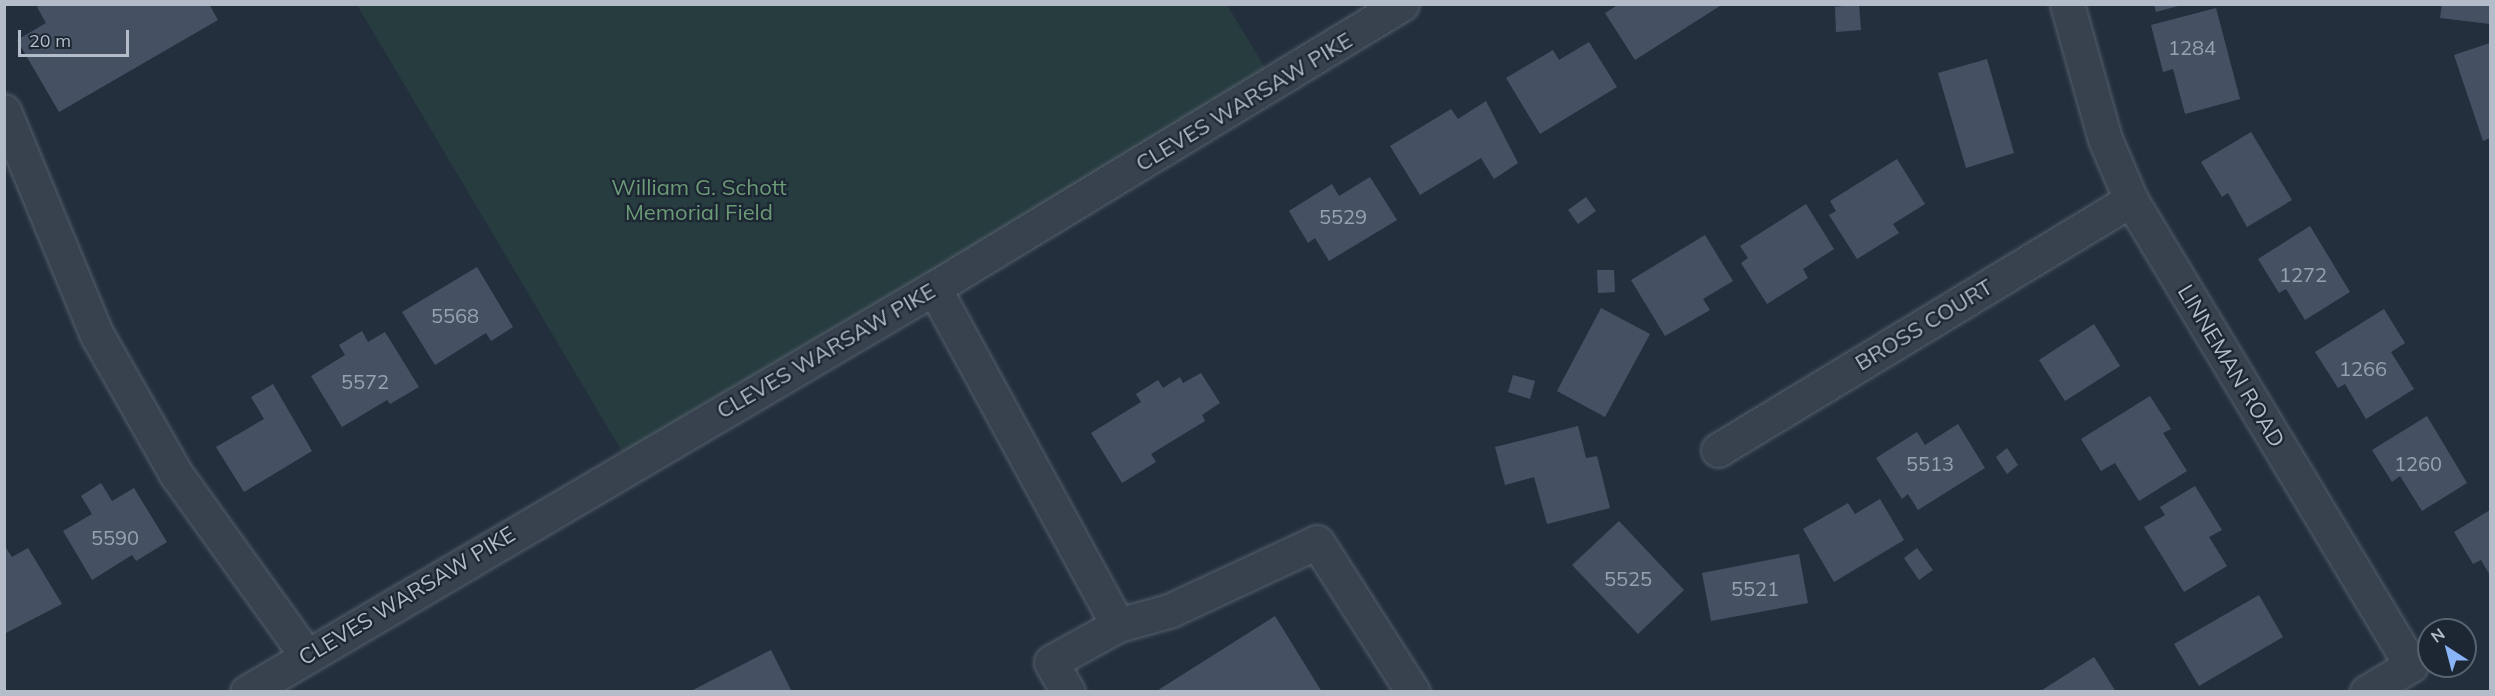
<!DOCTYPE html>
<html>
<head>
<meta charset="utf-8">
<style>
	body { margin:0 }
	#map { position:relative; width:2495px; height:696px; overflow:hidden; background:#242f3e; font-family:Mulish,sans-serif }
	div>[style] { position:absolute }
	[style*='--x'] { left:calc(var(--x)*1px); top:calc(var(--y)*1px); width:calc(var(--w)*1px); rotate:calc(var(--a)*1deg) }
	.green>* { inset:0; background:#263c3f }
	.building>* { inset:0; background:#455162 }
	.roads { filter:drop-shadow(0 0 2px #565f6c) drop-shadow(0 0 2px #565f6c) }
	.minor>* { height:33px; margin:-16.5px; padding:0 16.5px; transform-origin:16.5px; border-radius:16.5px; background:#38414e }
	span { translate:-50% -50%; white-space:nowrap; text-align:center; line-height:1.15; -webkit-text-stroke:4.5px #1d2633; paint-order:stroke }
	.number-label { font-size:20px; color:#98a1af }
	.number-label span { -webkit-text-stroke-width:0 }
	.street-label { font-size:22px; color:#b4bcc9 }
	.park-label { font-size:22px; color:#6b9a76 }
	.frame { position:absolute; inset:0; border:6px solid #b4bcc9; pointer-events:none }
	.north { position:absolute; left:2417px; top:618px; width:60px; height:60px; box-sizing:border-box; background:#1d2633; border:2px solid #59626f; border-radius:50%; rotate:324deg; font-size:16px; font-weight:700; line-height:24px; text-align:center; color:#b4bcc9 }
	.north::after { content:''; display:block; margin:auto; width:21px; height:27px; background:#8ab4f8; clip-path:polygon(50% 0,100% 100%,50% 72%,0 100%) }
	.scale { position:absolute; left:18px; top:30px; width:111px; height:27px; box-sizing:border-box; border:3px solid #b4bcc9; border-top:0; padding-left:8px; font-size:18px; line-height:21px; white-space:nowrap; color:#b4bcc9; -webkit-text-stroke:4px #1d2633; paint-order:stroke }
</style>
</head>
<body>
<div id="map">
	<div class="green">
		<div style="clip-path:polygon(357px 5px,1227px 5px,1275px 84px,630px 465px)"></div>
	</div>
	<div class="building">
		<div style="clip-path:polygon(41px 4px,209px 4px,218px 20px,59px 112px,17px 40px,46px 23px,37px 7px)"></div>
		<div style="clip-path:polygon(1619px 4px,1723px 4px,1635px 60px,1605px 13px)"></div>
		<div style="clip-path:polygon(1859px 4px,1861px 30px,1836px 32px,1835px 7px)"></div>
		<div style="clip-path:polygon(2154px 4px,2182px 4px,2182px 5px,2156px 12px)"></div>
		<div style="clip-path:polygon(2442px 4px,2490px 4px,2490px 24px,2440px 18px)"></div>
		<div style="clip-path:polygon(2216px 8px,2240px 99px,2185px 114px,2173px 69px,2163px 72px,2151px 25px)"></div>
		<div style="clip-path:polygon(1589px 42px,1617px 87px,1540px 134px,1506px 78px,1553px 50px,1559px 60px)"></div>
		<div style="clip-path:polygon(2490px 43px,2490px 138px,2483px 141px,2454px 55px)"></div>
		<div style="clip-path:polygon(1987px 59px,2014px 153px,1966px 168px,1938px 73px)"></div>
		<div style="clip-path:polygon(1486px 101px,1518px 163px,1494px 179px,1481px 158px,1420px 195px,1390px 146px,1451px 109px,1458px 119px)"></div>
		<div style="clip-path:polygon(2251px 132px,2292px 200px,2247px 227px,2228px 193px,2222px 197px,2201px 162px)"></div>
		<div style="clip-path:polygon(1897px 159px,1925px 204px,1893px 224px,1899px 233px,1857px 259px,1829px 215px,1836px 211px,1830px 201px)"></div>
		<div style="clip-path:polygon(1370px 177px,1397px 220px,1329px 261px,1315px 238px,1308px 243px,1289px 211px,1332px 184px,1339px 196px)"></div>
		<div style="clip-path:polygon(1586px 197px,1596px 211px,1578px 224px,1568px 210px)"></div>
		<div style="clip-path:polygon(1806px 204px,1834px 249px,1803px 269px,1808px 278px,1767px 304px,1741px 263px,1748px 258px,1740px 246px)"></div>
		<div style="clip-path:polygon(2310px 226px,2350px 292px,2305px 320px,2286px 289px,2279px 293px,2258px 259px)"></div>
		<div style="clip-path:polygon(1705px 235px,1733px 281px,1703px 299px,1710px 310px,1665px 336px,1631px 280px)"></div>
		<div style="clip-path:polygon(477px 267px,513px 327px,491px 341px,486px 333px,435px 365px,402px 312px)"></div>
		<div style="clip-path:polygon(1597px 270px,1614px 270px,1615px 292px,1598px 293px)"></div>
		<div style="clip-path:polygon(1601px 308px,1650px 334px,1605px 417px,1557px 391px)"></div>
		<div style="clip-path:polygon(2384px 309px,2405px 343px,2391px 352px,2414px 389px,2366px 419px,2345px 384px,2338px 388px,2315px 352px)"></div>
		<div style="clip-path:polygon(2094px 324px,2120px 366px,2065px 401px,2039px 360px)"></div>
		<div style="clip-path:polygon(362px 331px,368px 342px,385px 332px,419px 387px,390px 404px,387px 400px,342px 427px,311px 376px,345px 355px,339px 345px)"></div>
		<div style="clip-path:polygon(1201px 373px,1220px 403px,1202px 415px,1205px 421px,1151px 454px,1156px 462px,1122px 483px,1091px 433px,1141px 402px,1136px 394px,1158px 380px,1163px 388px,1180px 377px,1183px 383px)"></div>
		<div style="clip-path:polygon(1513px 375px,1535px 381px,1530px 399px,1508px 392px)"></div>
		<div style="clip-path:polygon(273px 384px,312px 451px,244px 492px,216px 447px,264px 419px,251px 397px)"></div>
		<div style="clip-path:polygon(2150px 396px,2171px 429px,2163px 433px,2187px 471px,2139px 501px,2115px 463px,2101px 471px,2081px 439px)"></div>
		<div style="clip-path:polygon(2427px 416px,2467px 483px,2422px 511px,2400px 476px,2392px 482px,2372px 450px)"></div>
		<div style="clip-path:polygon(1958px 424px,1985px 468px,1918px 510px,1908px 494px,1902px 499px,1876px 458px,1917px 432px,1925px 445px)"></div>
		<div style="clip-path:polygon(1578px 426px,1586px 458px,1597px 456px,1610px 508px,1547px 524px,1534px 477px,1505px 485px,1495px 447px)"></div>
		<div style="clip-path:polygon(2007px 448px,2018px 465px,2007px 474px,1996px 457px)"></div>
		<div style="clip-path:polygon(101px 483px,112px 501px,134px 488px,167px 542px,136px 561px,132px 555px,92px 580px,63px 531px,92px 514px,81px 496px)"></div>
		<div style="clip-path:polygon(2195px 486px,2222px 530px,2209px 537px,2227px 566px,2184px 592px,2144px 527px,2165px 515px,2160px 507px)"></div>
		<div style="clip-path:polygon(1880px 499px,1904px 540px,1834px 582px,1803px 529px,1848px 503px,1855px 514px)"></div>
		<div style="clip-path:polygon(2490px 510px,2490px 575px,2481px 560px,2473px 564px,2454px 532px)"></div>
		<div style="clip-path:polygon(1619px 521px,1684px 590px,1638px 634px,1572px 565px)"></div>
		<div style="clip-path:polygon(6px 548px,12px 557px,28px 548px,62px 604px,4px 634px)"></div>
		<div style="clip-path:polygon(1917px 548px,1933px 570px,1919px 580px,1904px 558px)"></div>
		<div style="clip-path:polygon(1799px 554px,1808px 603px,1711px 621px,1702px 573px)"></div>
		<div style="clip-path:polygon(2259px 595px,2283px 637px,2199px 686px,2174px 644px)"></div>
		<div style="clip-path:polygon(1275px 616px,1322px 692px,1155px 692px)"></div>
		<div style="clip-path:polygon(771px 650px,792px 692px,689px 692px)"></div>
		<div style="clip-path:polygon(2094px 657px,2116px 692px,2039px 692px)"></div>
	</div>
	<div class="roads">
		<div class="minor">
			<div style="--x:2067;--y:4;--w:140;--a:74.3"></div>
			<div style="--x:2105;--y:139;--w:66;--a:66.9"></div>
			<div style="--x:2131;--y:200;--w:543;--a:58.95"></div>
			<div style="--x:2411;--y:665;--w:52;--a:148.5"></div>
			<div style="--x:4;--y:111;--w:243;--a:67.5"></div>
			<div style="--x:97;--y:335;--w:160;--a:60.4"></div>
			<div style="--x:176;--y:474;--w:223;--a:54.3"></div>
			<div style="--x:934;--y:288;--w:384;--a:61.4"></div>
			<div style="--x:1718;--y:450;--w:483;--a:-31.2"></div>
			<div style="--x:247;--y:692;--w:797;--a:-30.46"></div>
			<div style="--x:934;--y:288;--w:547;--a:-31.25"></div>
			<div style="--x:1068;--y:692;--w:34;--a:-120"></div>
			<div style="--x:1051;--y:662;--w:77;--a:-28.9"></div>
			<div style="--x:1118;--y:625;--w:53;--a:-15.4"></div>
			<div style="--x:1169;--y:611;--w:163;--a:-25"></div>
			<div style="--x:1317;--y:542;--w:178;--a:57.4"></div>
		</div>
	</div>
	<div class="number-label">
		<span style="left:2192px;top:47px">1284</span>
		<span style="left:1343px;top:216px">5529</span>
		<span style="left:2303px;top:274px">1272</span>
		<span style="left:455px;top:315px">5568</span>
		<span style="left:2363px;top:368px">1266</span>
		<span style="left:365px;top:381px">5572</span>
		<span style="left:1930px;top:463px">5513</span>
		<span style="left:2418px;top:463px">1260</span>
		<span style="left:115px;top:537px">5590</span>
		<span style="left:1628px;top:578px">5525</span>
		<span style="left:1755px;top:588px">5521</span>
	</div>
	<div class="street-label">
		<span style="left:1244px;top:102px;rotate:-31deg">CLEVES WARSAW PIKE</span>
		<span style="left:1924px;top:325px;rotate:-31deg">BROSS COURT</span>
		<span style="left:826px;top:351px;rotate:-30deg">CLEVES WARSAW PIKE</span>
		<span style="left:2231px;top:366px;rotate:59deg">LINNEMAN ROAD</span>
		<span style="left:407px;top:596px;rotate:-31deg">CLEVES WARSAW PIKE</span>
	</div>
	<div class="park-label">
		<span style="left:699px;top:200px">William G. Schott<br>Memorial Field</span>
	</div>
	<div class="frame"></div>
	<div class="north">N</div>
	<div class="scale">20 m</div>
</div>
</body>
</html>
